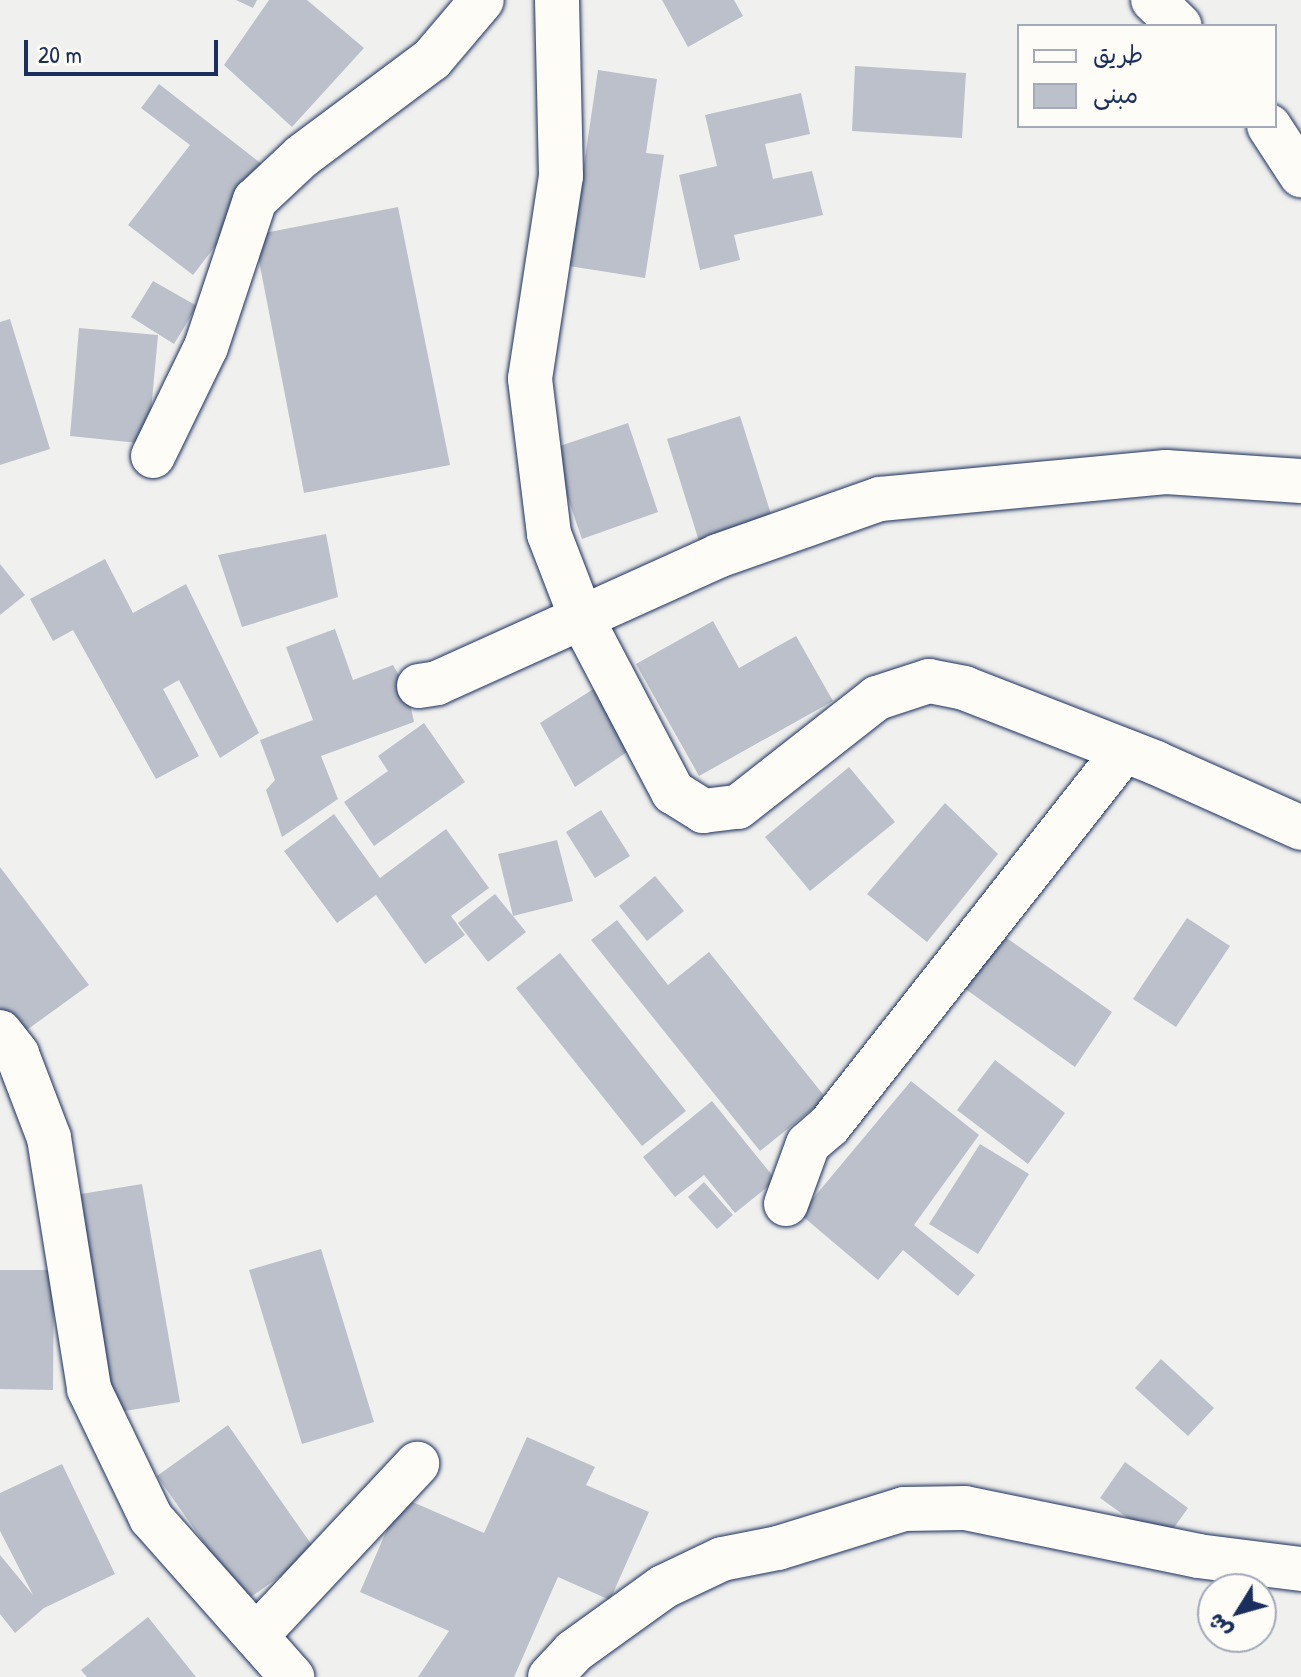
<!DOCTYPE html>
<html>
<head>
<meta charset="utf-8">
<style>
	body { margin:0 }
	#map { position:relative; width:1301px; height:1677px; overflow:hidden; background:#f0f0ee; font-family:"Patrick Hand","Playpen Sans Arabic",sans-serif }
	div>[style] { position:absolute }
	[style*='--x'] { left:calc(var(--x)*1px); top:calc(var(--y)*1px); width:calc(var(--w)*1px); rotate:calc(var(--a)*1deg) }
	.building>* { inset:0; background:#bbc0ca }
	.roads { filter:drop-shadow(0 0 2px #1b2f5e) drop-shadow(0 0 2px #1b2f5e) }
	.minor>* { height:44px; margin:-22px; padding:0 22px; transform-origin:22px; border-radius:22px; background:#fdfcf7 }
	span { translate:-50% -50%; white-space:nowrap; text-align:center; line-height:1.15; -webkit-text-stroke:6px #fdfcf7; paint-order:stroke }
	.legend { position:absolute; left:1017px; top:24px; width:260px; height:104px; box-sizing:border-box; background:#fdfcf7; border:2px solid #a3aaba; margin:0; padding:10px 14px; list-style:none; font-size:24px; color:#1b2f5e }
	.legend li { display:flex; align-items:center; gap:16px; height:40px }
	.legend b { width:40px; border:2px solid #a3aaba }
	.north { position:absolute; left:1197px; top:1573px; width:80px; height:80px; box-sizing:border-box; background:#fdfcf7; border:2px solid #a3aaba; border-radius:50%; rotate:233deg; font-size:22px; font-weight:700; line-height:32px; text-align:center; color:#1b2f5e }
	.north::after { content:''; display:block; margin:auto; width:28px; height:36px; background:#1b2f5e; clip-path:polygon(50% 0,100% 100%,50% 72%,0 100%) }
	.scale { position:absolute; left:24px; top:40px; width:194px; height:36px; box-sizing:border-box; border:4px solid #1b2f5e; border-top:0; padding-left:10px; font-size:24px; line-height:28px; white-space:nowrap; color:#1b2f5e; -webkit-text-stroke:6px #fdfcf7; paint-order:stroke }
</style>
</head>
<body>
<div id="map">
	<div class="building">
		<div style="clip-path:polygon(236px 0,257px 0,253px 8px)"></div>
		<div style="clip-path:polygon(269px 0,307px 0,364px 48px,292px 127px,224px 65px)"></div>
		<div style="clip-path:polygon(662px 0,734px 0,743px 16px,688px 47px)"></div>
		<div style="clip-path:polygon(855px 66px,966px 73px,962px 138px,852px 131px)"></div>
		<div style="clip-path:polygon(598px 70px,657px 79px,646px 153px,664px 155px,645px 278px,569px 266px)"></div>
		<div style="clip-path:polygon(159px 84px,272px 172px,193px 275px,128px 225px,190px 145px,141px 108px)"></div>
		<div style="clip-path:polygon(801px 93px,810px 134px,765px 144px,773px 179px,812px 171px,823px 215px,734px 235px,740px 260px,700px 270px,679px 175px,717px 166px,705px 115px)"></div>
		<div style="clip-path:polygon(398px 207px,450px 465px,304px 493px,254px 235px)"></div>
		<div style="clip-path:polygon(153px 281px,197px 306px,174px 344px,131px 317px)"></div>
		<div style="clip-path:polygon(10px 319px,50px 449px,0 465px,0 322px)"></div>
		<div style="clip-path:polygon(79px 328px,158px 335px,148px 444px,70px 436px)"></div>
		<div style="clip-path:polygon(740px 416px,776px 530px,703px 554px,667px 439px)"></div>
		<div style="clip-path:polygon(628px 423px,658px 512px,582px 539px,551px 449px)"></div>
		<div style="clip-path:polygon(326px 534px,338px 597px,242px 627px,218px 555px)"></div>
		<div style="clip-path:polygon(105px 559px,133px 613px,186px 584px,259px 733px,220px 758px,179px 680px,163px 689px,199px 756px,156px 779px,73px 630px,53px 641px,30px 599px)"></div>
		<div style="clip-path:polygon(0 564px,25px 595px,0 615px)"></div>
		<div style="clip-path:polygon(713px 621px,739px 668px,796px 636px,833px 701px,699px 776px,636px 664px)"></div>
		<div style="clip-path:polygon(335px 629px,353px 680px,393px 665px,407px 689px,414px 722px,321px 756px,338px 799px,282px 837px,266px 790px,275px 780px,260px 740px,313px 720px,286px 647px)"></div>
		<div style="clip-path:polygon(595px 688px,633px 748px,575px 787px,540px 723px)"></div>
		<div style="clip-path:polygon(424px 723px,465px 782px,374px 846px,344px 802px,388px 771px,378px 756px)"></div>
		<div style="clip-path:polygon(849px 767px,895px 822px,810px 891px,765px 837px)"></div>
		<div style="clip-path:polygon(945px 803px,998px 854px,927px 942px,867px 894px)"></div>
		<div style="clip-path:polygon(601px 810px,630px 856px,595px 878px,566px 832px)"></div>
		<div style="clip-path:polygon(334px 814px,380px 878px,446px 829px,489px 888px,451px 916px,465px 935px,425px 964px,376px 895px,337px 923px,284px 851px)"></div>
		<div style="clip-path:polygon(557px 840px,573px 901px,513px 916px,498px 854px)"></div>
		<div style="clip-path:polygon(0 867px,89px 985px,17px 1037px,0 1014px)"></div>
		<div style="clip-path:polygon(655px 876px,684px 911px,647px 941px,619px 906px)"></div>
		<div style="clip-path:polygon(495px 894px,526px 932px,488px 962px,458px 923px)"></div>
		<div style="clip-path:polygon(1187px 918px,1230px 946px,1176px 1027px,1133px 999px)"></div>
		<div style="clip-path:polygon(617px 920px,668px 985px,709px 952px,826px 1098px,760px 1151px,591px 940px)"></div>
		<div style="clip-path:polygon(1001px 934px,1112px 1012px,1075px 1067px,964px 988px)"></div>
		<div style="clip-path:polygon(560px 953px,686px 1111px,642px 1146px,516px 988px)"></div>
		<div style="clip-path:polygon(995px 1060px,1065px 1113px,1028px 1164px,957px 1110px)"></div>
		<div style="clip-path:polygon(911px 1081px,979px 1135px,914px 1225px,975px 1275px,958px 1296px,903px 1250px,878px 1280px,800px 1214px)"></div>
		<div style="clip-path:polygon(712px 1101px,776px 1180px,735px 1213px,704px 1175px,675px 1197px,643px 1157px)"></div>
		<div style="clip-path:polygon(980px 1144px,1029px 1174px,978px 1254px,929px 1224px)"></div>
		<div style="clip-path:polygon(704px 1182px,733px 1215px,717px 1229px,688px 1197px)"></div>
		<div style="clip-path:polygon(142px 1184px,180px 1402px,112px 1413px,75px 1195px)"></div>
		<div style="clip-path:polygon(321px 1249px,374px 1422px,302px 1444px,249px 1270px)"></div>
		<div style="clip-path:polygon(0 1270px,54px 1270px,53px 1390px,0 1389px)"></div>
		<div style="clip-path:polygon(1161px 1359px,1214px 1408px,1188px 1436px,1135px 1388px)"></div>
		<div style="clip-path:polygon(228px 1425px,316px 1551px,245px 1601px,157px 1476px)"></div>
		<div style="clip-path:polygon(527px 1437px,595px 1467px,586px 1485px,649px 1512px,610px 1600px,558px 1577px,514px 1677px,418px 1677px,449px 1631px,360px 1592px,401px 1497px,484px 1533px)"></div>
		<div style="clip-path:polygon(1125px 1462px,1188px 1508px,1163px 1543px,1100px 1498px)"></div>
		<div style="clip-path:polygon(62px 1464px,115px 1574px,44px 1608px,15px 1633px,0 1614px,0 1555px,33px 1595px,0 1531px,0 1493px)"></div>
		<div style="clip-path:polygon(148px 1617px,196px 1677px,87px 1677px,81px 1670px)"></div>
	</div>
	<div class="roads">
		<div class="minor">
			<div style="--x:557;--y:0;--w:176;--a:88.7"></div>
			<div style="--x:561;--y:176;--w:205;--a:98.7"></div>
			<div style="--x:530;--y:379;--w:156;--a:83"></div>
			<div style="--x:549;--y:534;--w:89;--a:68.9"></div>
			<div style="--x:581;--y:617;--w:198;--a:62.3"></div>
			<div style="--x:673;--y:792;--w:36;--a:32"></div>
			<div style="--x:703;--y:811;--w:35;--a:-7"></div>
			<div style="--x:738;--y:807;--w:177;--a:-38.1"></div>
			<div style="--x:877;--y:698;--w:55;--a:-18.1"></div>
			<div style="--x:929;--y:681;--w:36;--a:11"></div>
			<div style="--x:964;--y:688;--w:206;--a:21.3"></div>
			<div style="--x:1156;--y:763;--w:159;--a:24.1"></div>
			<div style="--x:1153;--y:0;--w:37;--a:44"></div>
			<div style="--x:1269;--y:126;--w:59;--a:56.9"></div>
			<div style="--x:153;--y:456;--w:121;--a:-64.1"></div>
			<div style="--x:206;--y:347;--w:155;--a:-71.6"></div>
			<div style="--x:255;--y:200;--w:64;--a:-43.1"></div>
			<div style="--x:302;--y:156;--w:162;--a:-36.7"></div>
			<div style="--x:432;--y:59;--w:77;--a:-49.7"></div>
			<div style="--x:419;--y:686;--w:18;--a:-9"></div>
			<div style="--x:437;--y:683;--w:308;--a:-24.3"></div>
			<div style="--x:718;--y:556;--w:172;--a:-19.4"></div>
			<div style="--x:880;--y:499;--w:287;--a:-5.4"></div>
			<div style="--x:1166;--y:472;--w:135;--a:3.8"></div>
			<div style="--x:0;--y:1032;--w:28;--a:52"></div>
			<div style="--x:17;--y:1054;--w:90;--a:69.1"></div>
			<div style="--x:49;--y:1138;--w:254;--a:80.9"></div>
			<div style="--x:89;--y:1389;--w:143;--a:64.3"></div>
			<div style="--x:151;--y:1518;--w:213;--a:48.4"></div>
			<div style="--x:786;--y:1204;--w:64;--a:-69.9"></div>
			<div style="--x:808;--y:1144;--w:28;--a:-41"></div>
			<div style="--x:829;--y:1126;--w:477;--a:-51.8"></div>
			<div style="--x:256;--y:1636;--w:236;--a:-46.9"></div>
			<div style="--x:550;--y:1677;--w:34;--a:-47"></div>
			<div style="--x:573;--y:1652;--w:111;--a:-35.8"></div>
			<div style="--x:663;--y:1587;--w:65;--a:-25.4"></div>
			<div style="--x:722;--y:1559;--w:57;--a:-11.1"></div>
			<div style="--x:778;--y:1548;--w:132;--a:-17.2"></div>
			<div style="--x:904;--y:1509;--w:61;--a:-0.9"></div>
			<div style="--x:965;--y:1508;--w:238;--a:11.6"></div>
			<div style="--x:1198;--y:1556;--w:104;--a:7.2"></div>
		</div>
	</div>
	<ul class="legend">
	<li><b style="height:10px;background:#fdfcf7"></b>طريق</li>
	<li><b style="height:22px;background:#bbc0ca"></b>مبنى</li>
	</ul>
	<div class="north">ش</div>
	<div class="scale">20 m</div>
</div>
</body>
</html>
